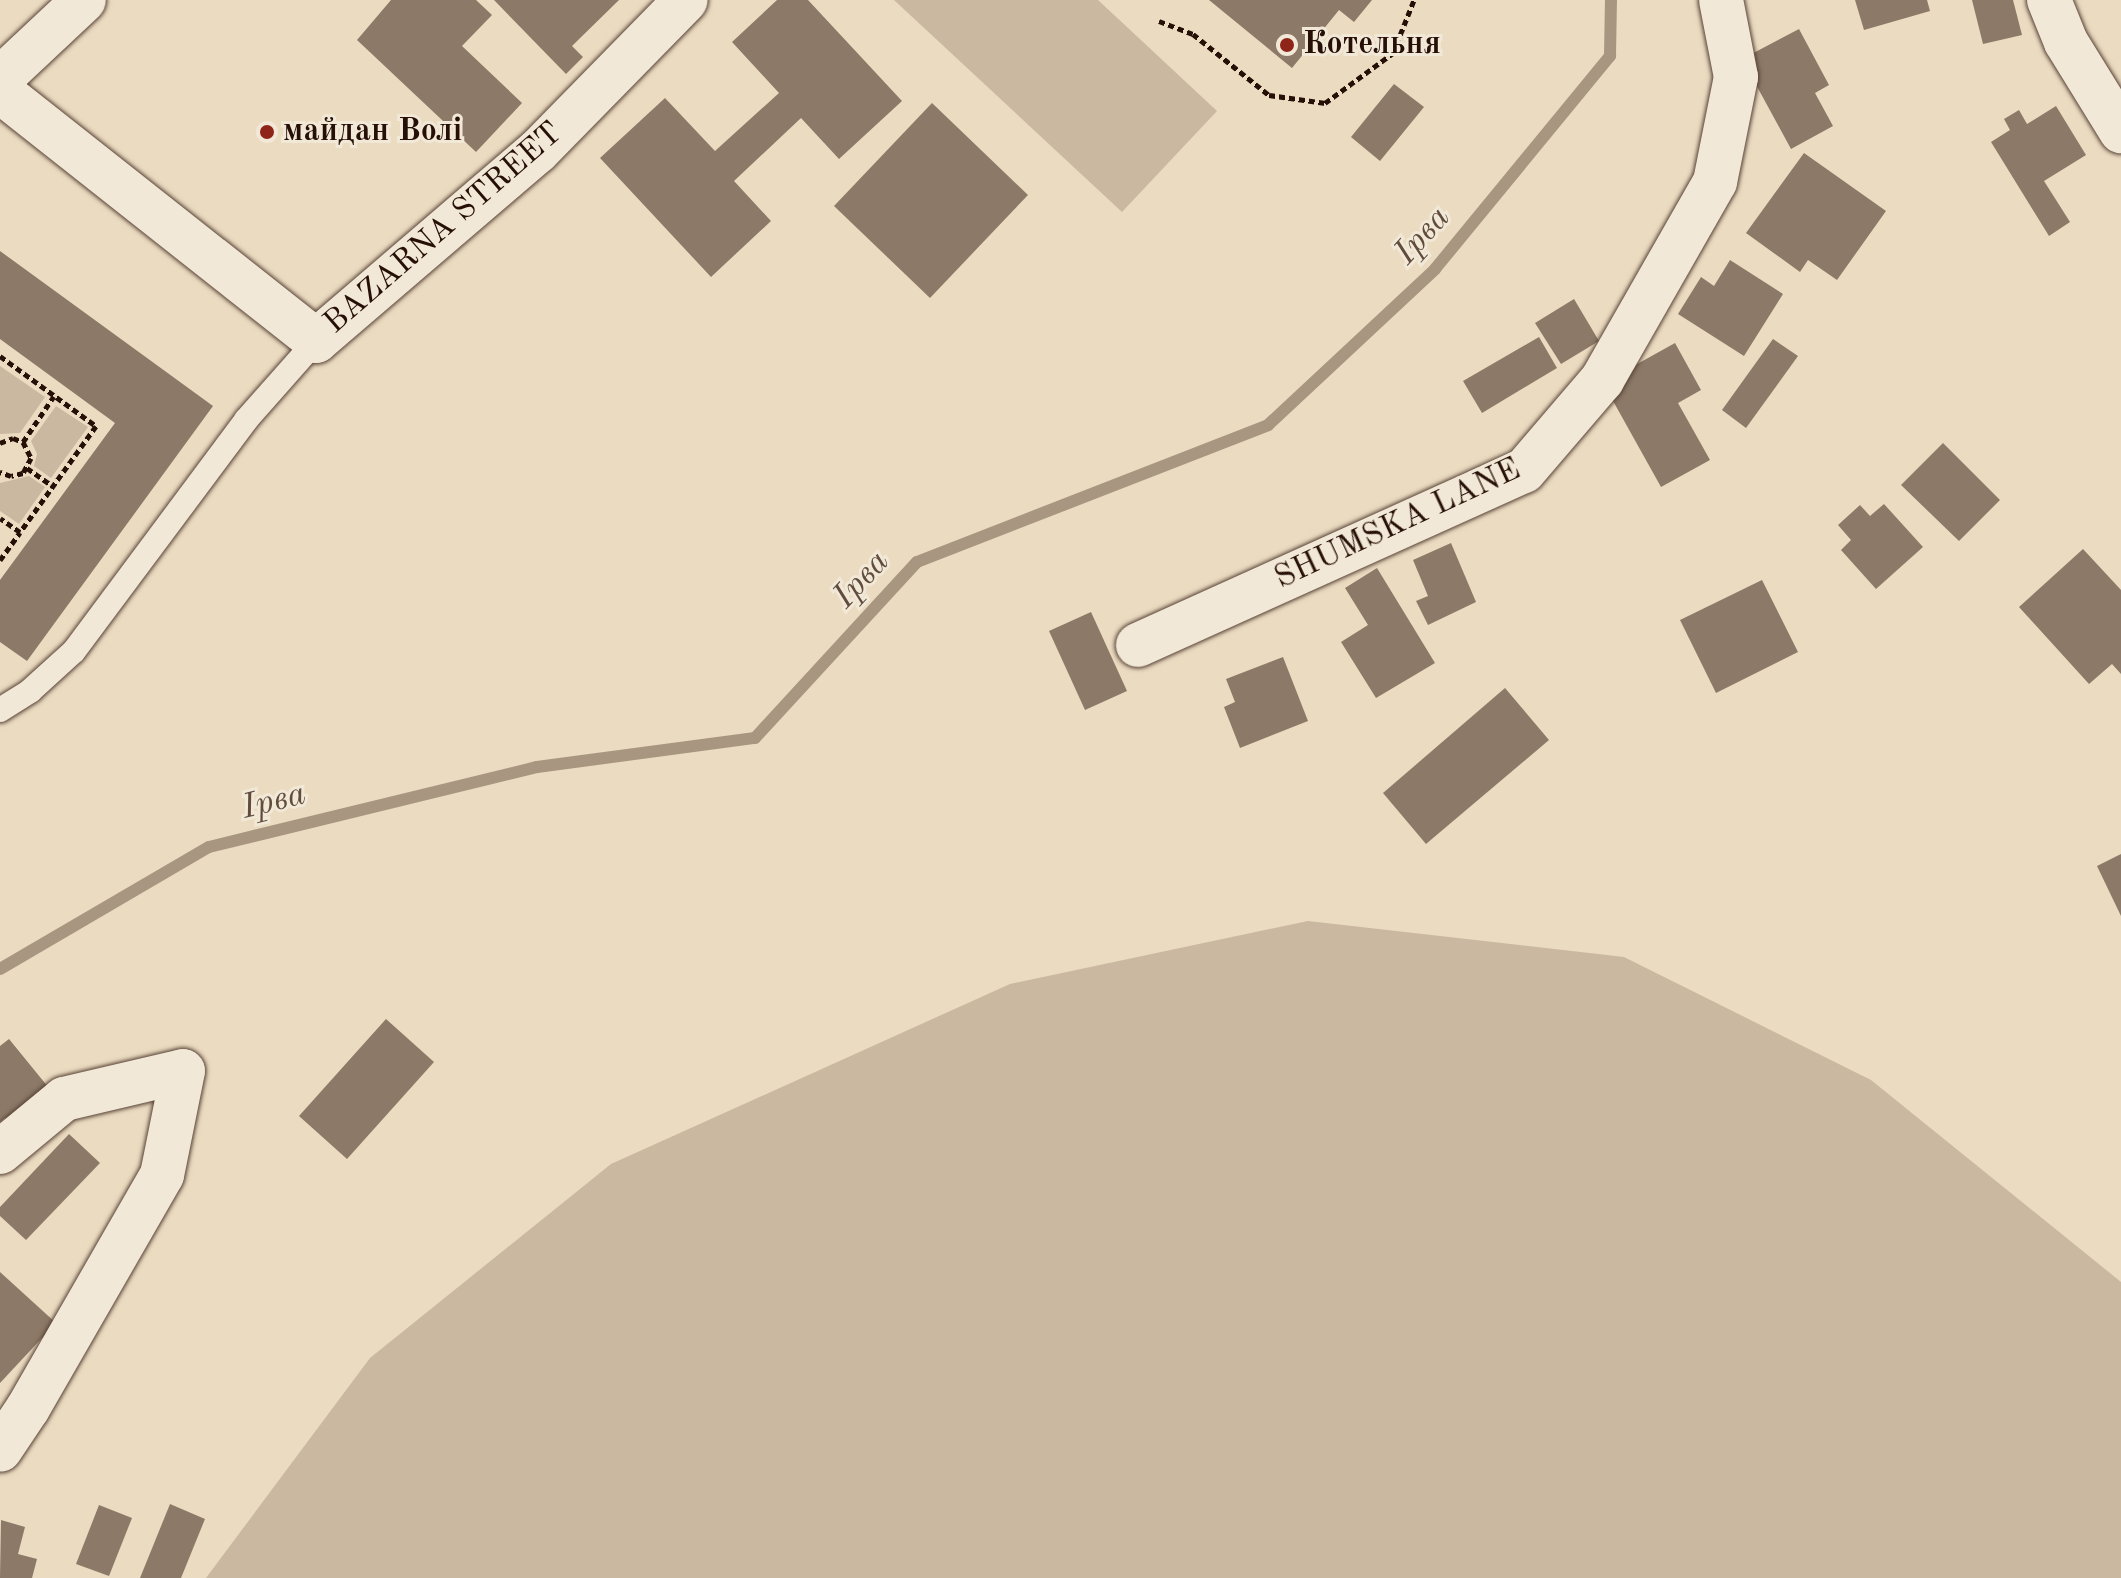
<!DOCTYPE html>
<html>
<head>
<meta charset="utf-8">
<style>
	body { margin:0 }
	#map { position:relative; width:2121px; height:1578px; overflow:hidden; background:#ebdbc1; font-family:"Old Standard TT",serif }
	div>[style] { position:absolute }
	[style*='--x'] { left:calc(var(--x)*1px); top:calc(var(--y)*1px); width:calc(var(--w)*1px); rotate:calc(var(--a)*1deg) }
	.green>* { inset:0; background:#cab8a1 }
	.stream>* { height:12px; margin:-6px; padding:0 6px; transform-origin:6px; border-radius:6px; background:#a89681 }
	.building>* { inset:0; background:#8c7967 }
	.path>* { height:5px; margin-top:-2.5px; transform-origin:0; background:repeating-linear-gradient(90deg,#260f06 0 6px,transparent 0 10px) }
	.roads { filter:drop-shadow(0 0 2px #574235) drop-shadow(0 0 2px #574235) }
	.service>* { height:24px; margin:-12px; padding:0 12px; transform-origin:12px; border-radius:12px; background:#f2e8d7 }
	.minor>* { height:44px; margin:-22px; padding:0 22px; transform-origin:22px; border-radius:22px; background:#f2e8d7 }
	.secondary>* { height:44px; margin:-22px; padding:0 22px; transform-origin:22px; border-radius:22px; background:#f2e8d7 }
	.dots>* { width:22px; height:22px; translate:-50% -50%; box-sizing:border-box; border:4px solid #f2e8d7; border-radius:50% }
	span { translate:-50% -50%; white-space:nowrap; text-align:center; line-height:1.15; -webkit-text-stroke:6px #f2e8d7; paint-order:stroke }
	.poi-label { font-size:32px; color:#260f06; font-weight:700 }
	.left { translate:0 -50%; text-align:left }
	.street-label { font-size:32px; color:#260f06 }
	.water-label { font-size:34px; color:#604c3d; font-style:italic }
</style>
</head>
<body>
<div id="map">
	<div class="green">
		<div style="clip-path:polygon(894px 0,1098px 0,1217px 111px,1122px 212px)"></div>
		<div style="clip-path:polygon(0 366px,45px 397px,20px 433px,0 434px)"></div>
		<div style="clip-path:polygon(56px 406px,88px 427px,51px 478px,34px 466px,37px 454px,31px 441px)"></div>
		<div style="clip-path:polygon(29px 476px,45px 487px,19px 524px,0 511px,0 483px)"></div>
		<div style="clip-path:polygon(1308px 921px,1624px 957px,1871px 1080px,2121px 1282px,2121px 1578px,206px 1578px,370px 1358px,611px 1164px,1010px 984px)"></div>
	</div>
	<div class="stream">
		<div style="--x:0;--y:969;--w:242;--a:-30.3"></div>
		<div style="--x:209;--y:847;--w:338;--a:-13.7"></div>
		<div style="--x:537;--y:767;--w:220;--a:-7.6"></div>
		<div style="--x:755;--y:738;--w:239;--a:-47.4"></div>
		<div style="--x:917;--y:562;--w:377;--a:-21.3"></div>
		<div style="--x:1268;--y:425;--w:229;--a:-43"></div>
		<div style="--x:1435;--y:269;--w:276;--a:-50.6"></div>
		<div style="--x:1610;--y:56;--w:56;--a:-89"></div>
	</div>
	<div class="building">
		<div style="clip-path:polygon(391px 0,476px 0,492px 15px,462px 46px,522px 103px,476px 152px,357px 40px)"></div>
		<div style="clip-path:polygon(494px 0,619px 0,572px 46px,583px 57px,566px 74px)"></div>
		<div style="clip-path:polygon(777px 0,808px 0,902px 101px,839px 159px,801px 118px,734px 181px,771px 221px,711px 277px,600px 158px,665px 98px,715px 151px,779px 93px,732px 42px)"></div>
		<div style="clip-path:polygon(1209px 0,1372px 0,1354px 22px,1339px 10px,1292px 68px)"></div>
		<div style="clip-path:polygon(1855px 0,1927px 0,1930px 11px,1864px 30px)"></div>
		<div style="clip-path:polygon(1972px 0,2013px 0,2022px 35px,1983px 44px)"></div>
		<div style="clip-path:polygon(1799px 29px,1829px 85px,1815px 93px,1833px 126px,1791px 149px,1742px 59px)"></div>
		<div style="clip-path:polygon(1394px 84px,1424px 107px,1380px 161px,1351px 137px)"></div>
		<div style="clip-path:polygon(932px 103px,1028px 195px,930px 298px,834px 206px)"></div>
		<div style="clip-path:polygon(2056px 106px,2086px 155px,2044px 181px,2070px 222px,2049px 236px,1991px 142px,2010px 130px,2004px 119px,2019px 110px,2027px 124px)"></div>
		<div style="clip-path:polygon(1804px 153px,1886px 211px,1837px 280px,1808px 260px,1800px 272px,1746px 233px)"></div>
		<div style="clip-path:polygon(0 251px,213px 406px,27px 661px,0 642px,0 580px,115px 423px,0 339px)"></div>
		<div style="clip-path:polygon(1730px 260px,1783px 294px,1744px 356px,1678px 314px,1701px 277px,1714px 286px)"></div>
		<div style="clip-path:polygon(1574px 299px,1599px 341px,1561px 364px,1535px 323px)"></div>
		<div style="clip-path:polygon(1539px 337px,1557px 368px,1482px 413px,1463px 381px)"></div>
		<div style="clip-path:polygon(1773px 339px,1798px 356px,1746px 428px,1722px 410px)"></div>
		<div style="clip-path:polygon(1675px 343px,1701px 390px,1678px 403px,1710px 460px,1661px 487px,1603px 383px)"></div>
		<div style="clip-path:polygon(1943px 443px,2000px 500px,1959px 541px,1901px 485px)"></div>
		<div style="clip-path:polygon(1884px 504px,1923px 547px,1876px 589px,1841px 550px,1851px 540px,1838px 525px,1860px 505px,1870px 516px)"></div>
		<div style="clip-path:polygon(1451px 543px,1476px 602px,1428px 625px,1416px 601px,1428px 596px,1413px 560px)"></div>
		<div style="clip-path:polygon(2083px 549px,2121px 590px,2121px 674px,2112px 664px,2089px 684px,2019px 607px)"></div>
		<div style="clip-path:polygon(1377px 568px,1435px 663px,1376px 698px,1341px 642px,1368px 625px,1345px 588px)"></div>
		<div style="clip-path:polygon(1762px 580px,1798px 652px,1716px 693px,1680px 620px)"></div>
		<div style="clip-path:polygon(1091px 612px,1127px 691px,1085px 710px,1049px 631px)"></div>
		<div style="clip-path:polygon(1283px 657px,1308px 721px,1240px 748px,1224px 707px,1235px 702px,1226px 679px)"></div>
		<div style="clip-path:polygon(1505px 688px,1549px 740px,1426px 844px,1383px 793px)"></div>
		<div style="clip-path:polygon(2121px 854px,2121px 916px,2097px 866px)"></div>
		<div style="clip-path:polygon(386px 1019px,434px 1062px,347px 1159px,299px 1116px)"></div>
		<div style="clip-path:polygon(9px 1039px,53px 1093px,11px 1126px,5px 1118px,0 1122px,0 1046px)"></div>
		<div style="clip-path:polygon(69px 1134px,100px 1163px,26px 1240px,0 1216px,0 1207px)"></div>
		<div style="clip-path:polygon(0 1272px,56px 1323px,0 1383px)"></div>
		<div style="clip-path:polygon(170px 1504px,205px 1519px,181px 1578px,140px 1578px)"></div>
		<div style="clip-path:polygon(99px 1505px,132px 1518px,109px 1576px,76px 1564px)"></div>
		<div style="clip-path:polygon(1px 1520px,25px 1527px,18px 1554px,37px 1559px,32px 1578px,0 1578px)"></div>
	</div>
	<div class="path">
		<div style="--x:1159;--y:21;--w:36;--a:21"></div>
		<div style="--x:1193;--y:34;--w:97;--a:38.8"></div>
		<div style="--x:1269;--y:95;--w:57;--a:8.1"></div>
		<div style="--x:1325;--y:103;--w:84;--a:-36.3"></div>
		<div style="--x:1393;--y:53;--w:57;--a:-68.4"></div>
		<div style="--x:0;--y:356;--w:119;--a:36.1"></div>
		<div style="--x:96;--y:426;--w:130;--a:125.6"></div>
		<div style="--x:20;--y:532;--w:24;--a:-145"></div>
		<div style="--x:23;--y:442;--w:55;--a:-56"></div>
		<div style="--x:0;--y:443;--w:14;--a:-21"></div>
		<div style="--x:13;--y:438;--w:11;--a:22"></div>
		<div style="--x:23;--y:442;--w:18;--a:63"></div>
		<div style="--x:31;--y:458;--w:17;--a:118"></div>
		<div style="--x:23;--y:473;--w:12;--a:166"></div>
		<div style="--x:11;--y:476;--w:12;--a:-160"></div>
		<div style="--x:27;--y:468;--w:32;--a:35"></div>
		<div style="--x:0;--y:560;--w:34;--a:-54"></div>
	</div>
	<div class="roads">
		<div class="service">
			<div style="--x:0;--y:710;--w:36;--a:-32"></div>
			<div style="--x:30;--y:691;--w:59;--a:-42.3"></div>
			<div style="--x:74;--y:651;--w:288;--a:-53.3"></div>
			<div style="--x:246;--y:420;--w:106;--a:-48.5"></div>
		</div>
		<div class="minor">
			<div style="--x:2049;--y:0;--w:45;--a:68"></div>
			<div style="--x:2066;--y:42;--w:105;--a:58.3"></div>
			<div style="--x:0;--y:91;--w:403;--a:38.3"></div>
			<div style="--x:316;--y:341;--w:292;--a:-40.6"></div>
			<div style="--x:538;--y:151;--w:211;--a:-45.6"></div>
			<div style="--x:1138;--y:645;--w:423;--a:-24.3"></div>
			<div style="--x:1524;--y:471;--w:120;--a:-49.4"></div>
			<div style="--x:1602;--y:380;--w:228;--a:-60.3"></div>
			<div style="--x:1715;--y:182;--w:107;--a:-78.7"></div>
			<div style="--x:1736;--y:77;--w:78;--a:-101"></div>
			<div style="--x:0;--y:1152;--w:83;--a:-39.6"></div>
			<div style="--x:64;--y:1099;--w:122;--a:-13.2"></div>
			<div style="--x:183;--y:1071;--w:106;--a:101.4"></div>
			<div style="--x:162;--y:1175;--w:269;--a:119.9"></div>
			<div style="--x:28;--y:1408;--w:50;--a:123.7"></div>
		</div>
		<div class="secondary">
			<div style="--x:0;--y:79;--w:115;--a:-43.2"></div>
		</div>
	</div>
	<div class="dots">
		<div style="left:1287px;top:45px;background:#8f2418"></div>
		<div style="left:267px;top:132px;background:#8f2418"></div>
	</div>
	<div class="poi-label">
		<span class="left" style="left:1303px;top:45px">Котельня</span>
		<span class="left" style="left:283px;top:132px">майдан Волі</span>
	</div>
	<div class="street-label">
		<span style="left:444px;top:229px;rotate:-41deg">BAZARNA STREET</span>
		<span style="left:1398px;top:525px;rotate:-25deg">SHUMSKA LANE</span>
	</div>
	<div class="water-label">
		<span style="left:1423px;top:236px;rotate:-48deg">Ірва</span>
		<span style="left:862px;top:580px;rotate:-47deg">Ірва</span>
		<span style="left:274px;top:802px;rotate:-14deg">Ірва</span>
	</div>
</div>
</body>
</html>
